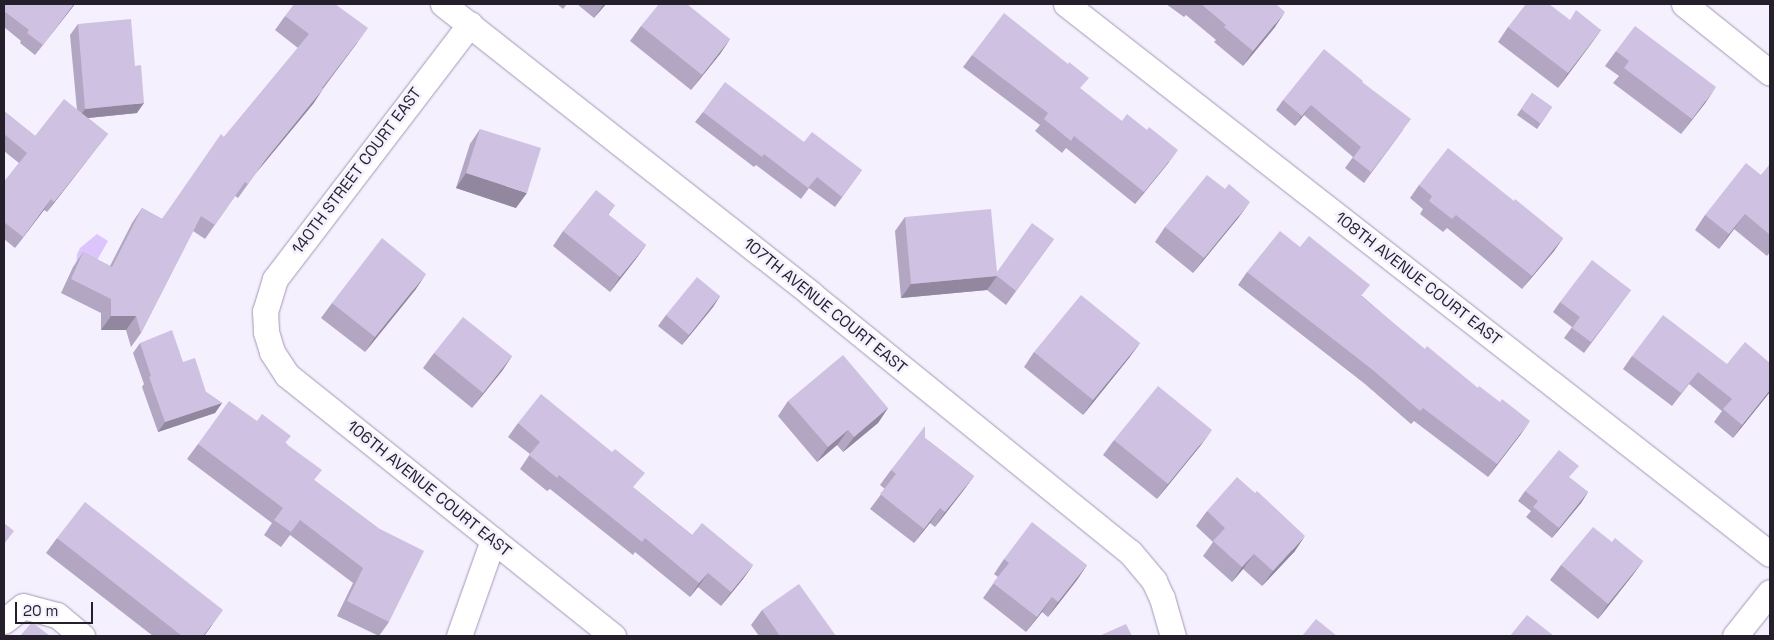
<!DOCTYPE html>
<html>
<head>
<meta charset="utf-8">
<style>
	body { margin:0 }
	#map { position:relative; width:1774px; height:640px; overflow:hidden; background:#f5f0fe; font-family:"Space Grotesk",sans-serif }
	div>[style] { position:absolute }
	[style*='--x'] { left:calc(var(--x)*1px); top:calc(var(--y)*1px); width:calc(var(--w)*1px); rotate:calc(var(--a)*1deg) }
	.water>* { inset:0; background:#dcc5fc }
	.roads { filter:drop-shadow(0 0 1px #a497b6) drop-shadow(0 0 1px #a497b6) }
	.minor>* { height:25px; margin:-12.5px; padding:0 12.5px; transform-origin:12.5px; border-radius:12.5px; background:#fff }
	.wall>* { inset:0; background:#b2a6c2 }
	.shaded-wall>* { inset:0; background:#91879e }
	.building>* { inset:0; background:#cfc1e2 }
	span { translate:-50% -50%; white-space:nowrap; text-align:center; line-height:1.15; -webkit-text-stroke:5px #f5f0fe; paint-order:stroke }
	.street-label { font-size:16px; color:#241f2b }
	.frame { position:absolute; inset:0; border:5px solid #241f2b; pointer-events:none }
	.scale { position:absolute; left:15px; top:602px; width:78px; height:22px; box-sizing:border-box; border:2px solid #241f2b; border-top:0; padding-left:6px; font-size:15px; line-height:18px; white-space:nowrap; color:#241f2b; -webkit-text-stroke:4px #f5f0fe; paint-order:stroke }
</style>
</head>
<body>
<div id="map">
	<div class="water">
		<div style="clip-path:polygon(97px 234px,108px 241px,88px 276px,76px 269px,77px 254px,80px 248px)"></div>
	</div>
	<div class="roads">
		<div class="minor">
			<div style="--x:443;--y:4;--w:469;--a:38.2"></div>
			<div style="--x:811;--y:294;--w:410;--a:39"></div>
			<div style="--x:1130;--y:552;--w:38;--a:50"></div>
			<div style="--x:1154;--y:581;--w:19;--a:65"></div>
			<div style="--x:1162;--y:598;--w:40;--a:74"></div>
			<div style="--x:1066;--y:4;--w:893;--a:38"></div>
			<div style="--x:1684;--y:4;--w:110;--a:38.7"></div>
			<div style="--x:470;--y:24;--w:321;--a:127.4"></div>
			<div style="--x:275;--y:279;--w:34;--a:107"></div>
			<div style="--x:265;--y:311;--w:21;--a:87"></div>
			<div style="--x:266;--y:332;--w:21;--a:73"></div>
			<div style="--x:272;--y:352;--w:27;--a:57"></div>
			<div style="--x:287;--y:375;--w:418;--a:38.7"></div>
			<div style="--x:4;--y:621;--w:24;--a:-38"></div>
			<div style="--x:23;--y:606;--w:35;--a:15"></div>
			<div style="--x:57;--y:615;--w:33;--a:40"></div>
			<div style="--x:459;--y:636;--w:102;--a:-70.5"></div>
			<div style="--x:1735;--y:636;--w:56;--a:-51.5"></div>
		</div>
	</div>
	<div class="wall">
		<div style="clip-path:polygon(4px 4px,75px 4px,35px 55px,20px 43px,21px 41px,4px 27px)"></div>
		<div style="clip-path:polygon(557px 4px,567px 4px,563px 9px)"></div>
		<div style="clip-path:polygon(577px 4px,606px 4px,594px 18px)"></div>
		<div style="clip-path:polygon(1166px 4px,1276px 4px,1275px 27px,1243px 66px,1214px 42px,1216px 40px,1186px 15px,1184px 17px)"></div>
		<div style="clip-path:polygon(285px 16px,357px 43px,323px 89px,313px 104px,256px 173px,238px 198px,235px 196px,205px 239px,193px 231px,141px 333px,131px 347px,126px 330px,101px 330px,101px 313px,61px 293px,73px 267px,83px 252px,110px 266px,132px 223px,142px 208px,162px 219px,224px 137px,298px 48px,275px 30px)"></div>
		<div style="clip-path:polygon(1570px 20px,1601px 30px,1558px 88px,1498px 42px,1508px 27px)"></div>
		<div style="clip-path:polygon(78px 24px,137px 113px,88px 118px,108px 134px,100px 144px,47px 212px,44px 210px,15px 248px,4px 239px,4px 182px,19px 163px,4px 151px,4px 111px,35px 136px,77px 110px,70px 35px)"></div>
		<div style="clip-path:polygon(641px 26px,730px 39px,720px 54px,691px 90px,630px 41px)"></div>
		<div style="clip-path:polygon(1616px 51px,1706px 102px,1681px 134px,1613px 83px,1619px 76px,1605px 66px)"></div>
		<div style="clip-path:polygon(972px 55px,1081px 89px,1169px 162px,1135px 204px,1066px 148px,1062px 153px,1035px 131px,1040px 125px,963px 67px)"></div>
		<div style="clip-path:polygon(1362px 83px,1403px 130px,1364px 183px,1345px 168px,1353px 157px,1304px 115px,1295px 126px,1276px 110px,1283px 100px)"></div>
		<div style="clip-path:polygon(1532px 93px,1552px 107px,1537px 129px,1517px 115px)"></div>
		<div style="clip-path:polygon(703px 112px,804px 142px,862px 170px,835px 207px,809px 188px,801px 199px,756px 165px,754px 167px,695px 122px)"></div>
		<div style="clip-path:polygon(480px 129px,516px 208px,456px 188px,470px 144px)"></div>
		<div style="clip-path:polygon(1770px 166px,1770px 252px,1767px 256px,1734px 229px,1719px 249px,1695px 230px,1705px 215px,1761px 175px)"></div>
		<div style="clip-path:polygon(1419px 185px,1563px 238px,1554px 251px,1522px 289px,1447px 228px,1443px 232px,1420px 214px,1423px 209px,1410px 198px)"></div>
		<div style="clip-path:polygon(615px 205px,608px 215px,646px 245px,635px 260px,610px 292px,553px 246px,563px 231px)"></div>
		<div style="clip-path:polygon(905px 217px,997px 272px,1054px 239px,1006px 305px,987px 290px,901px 298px,895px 231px)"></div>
		<div style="clip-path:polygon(1239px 217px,1193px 273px,1155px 242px,1165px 227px)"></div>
		<div style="clip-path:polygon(1247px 272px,1362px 296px,1521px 434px,1488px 477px,1414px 421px,1411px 424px,1365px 384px,1238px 285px)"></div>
		<div style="clip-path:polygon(416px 289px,365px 352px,321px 318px,332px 303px)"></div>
		<div style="clip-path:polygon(1631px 290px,1584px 353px,1564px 338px,1572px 327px,1553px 312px,1560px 302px)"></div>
		<div style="clip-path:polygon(720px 296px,713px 307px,682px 345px,658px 326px,666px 315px)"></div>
		<div style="clip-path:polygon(140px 343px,183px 362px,206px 392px,222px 403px,215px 413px,158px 432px,142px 387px,144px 384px,133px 353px)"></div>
		<div style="clip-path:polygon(1140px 343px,1129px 358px,1083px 415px,1024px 367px,1034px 352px)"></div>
		<div style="clip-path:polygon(434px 353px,512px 356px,502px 371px,472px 408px,423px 368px)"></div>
		<div style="clip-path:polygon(1632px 356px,1727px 364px,1770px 392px,1733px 438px,1714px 422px,1722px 411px,1689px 384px,1672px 406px,1623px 369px)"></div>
		<div style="clip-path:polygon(788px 401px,888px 408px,878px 423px,843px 452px,837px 445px,817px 462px,778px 416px)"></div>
		<div style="clip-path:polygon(518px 423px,634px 488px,692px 535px,753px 565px,743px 579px,721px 606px,698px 587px,690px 597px,635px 552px,633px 555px,550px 489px,547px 491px,520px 469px,530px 454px,508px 437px)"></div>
		<div style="clip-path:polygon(925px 438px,974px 476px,963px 491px,935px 527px,930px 523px,914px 543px,870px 509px,885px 489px,880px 485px,891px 470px)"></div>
		<div style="clip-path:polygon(1114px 440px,1201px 445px,1157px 499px,1103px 455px)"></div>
		<div style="clip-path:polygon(286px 443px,314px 480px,378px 528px,389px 622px,379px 636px,337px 616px,353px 583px,290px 535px,281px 547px,264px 535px,272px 523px,187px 459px,198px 444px)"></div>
		<div style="clip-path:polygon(1570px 478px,1588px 492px,1581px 503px,1552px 538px,1526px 517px,1531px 511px,1518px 501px,1525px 491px)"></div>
		<div style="clip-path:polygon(1207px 511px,1295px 551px,1262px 586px,1243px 569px,1232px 582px,1203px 556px,1213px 542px,1196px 526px)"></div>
		<div style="clip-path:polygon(57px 538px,212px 625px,204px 636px,153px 636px,46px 553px)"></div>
		<div style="clip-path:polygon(1612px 542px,1643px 561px,1632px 576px,1598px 619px,1550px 580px,1561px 565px)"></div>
		<div style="clip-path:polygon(1004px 559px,1087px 565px,1077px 580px,1048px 617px,1042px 612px,1026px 632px,983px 598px,998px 577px,994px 574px)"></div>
		<div style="clip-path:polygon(762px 610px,836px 636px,759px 636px,751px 625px)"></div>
	</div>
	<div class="shaded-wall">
		<div style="clip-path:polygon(74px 4px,75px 4px,35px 55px,43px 45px)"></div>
		<div style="clip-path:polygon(604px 4px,606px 4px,594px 18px)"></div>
		<div style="clip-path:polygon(1285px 12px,1275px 27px,1243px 66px,1253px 51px)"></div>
		<div style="clip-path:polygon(368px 28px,357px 43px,312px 102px,322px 88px)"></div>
		<div style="clip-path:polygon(1601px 30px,1591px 44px,1558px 88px,1568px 73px)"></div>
		<div style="clip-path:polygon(730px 39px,720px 54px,691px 90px,702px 75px)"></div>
		<div style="clip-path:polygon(1716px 87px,1706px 102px,1681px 134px,1692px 119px)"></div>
		<div style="clip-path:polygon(323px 89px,313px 104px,256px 173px,266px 159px)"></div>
		<div style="clip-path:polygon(144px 103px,137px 113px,78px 119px,85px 109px)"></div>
		<div style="clip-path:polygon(1311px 105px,1304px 115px,1295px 126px,1302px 116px)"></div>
		<div style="clip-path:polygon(108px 134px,100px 144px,47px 212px,54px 202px)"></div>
		<div style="clip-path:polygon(1178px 150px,1169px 162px,1135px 204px,1144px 192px)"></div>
		<div style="clip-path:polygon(466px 173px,527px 193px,516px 208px,456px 188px)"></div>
		<div style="clip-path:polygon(51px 199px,44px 210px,15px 248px,23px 237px)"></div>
		<div style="clip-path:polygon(1250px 202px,1239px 217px,1193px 273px,1204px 258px)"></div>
		<div style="clip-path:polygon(1745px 214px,1734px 229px,1719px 249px,1729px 234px)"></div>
		<div style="clip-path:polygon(1563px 238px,1554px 251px,1522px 289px,1532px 276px)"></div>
		<div style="clip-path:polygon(646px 245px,635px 260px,610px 292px,620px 277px)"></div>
		<div style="clip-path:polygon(426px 274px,416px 289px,365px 352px,375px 337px)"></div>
		<div style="clip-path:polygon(997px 276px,987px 290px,901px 298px,911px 284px)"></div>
		<div style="clip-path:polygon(720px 296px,713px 307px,682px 345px,689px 335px)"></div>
		<div style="clip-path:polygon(111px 316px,136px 316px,126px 330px,101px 330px)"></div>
		<div style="clip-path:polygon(1140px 343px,1129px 358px,1083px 415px,1093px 400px)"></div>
		<div style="clip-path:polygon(512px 356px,502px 371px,472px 408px,483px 393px)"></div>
		<div style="clip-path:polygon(1770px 390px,1770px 392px,1733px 438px,1742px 425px)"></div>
		<div style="clip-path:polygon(222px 403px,215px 413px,158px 432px,165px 422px)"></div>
		<div style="clip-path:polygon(888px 408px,878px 423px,843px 452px,854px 437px)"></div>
		<div style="clip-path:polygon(1530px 421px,1521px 434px,1488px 477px,1497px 464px)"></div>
		<div style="clip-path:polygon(848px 430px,837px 445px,817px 462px,828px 447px)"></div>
		<div style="clip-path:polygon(1212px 430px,1201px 445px,1157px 499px,1168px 484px)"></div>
		<div style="clip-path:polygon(974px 476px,963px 491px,935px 527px,945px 512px)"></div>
		<div style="clip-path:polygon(1588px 492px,1581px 503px,1552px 538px,1559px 528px)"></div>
		<div style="clip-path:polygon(940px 508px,930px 523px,914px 543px,924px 529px)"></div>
		<div style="clip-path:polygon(1305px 536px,1295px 551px,1262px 586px,1273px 571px)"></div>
		<div style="clip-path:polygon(1254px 554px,1243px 569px,1232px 582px,1242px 567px)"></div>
		<div style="clip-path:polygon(1643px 561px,1632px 576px,1598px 619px,1608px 604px)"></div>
		<div style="clip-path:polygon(753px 565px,743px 579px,721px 606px,731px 592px)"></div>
		<div style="clip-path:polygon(1087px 565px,1077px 580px,1048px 617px,1058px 602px)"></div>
		<div style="clip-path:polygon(708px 573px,698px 587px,690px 597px,699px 583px)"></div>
		<div style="clip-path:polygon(1052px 597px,1042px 612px,1026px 632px,1037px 617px)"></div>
		<div style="clip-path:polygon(223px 610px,212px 625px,204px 636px,203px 636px)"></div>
	</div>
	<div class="building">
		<div style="clip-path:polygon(4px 4px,74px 4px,43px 45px,27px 33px,29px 30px,4px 11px)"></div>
		<div style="clip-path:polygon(294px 4px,335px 4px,368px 28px,322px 88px,323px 89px,266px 159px,248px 184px,245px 182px,215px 225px,201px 216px,141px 333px,136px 316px,111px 316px,111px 299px,71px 279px,83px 252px,112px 267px,142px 208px,162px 219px,221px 134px,224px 137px,309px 34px,285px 16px)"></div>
		<div style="clip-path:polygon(659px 4px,687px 4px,730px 39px,702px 75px,641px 26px)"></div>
		<div style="clip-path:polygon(1201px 4px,1276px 4px,1285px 12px,1253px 51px,1224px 27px,1226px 25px)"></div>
		<div style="clip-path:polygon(1526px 4px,1549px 4px,1570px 20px,1576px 10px,1601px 30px,1568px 73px,1508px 27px)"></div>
		<div style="clip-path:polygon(1004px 13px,1068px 64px,1069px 62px,1089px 78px,1080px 88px,1122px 121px,1127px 114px,1147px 130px,1149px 127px,1178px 150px,1144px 192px,1074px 136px,1071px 141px,1044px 119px,1048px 113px,972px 55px)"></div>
		<div style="clip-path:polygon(131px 19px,135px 66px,141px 65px,144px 103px,85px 109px,78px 24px)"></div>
		<div style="clip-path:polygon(1635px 26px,1716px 87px,1692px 119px,1624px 68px,1629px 61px,1616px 51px)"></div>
		<div style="clip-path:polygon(1324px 49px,1363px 81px,1362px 82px,1411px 119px,1371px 172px,1353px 158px,1361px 147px,1311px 105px,1302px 116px,1283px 100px)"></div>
		<div style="clip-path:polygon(725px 82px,804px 142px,812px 132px,862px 170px,842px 197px,817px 177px,808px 188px,764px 154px,762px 157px,703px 112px)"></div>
		<div style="clip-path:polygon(1532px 93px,1552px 107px,1541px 124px,1521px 109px)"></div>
		<div style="clip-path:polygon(64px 99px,108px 134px,54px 202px,51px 199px,23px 237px,4px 222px,4px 182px,27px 153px,4px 134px,4px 111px,35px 136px)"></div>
		<div style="clip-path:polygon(480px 129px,541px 148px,527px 193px,466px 173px)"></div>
		<div style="clip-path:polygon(1448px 148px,1514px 201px,1515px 199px,1563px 238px,1532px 276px,1456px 215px,1452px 219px,1429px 201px,1432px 196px,1419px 185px)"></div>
		<div style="clip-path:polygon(1746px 163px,1761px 175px,1769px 165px,1770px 166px,1770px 235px,1745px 214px,1729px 234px,1705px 215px)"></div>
		<div style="clip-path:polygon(1207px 175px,1225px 189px,1229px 184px,1250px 202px,1204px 258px,1165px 227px)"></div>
		<div style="clip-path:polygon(596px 190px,615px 205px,608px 214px,646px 245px,620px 277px,563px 231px)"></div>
		<div style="clip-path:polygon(991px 209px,997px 272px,1032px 223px,1054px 239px,1016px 291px,997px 276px,911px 284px,905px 217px)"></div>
		<div style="clip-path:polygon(1280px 231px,1300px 247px,1309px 236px,1370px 285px,1361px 296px,1425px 349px,1427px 346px,1478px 388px,1479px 386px,1500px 402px,1502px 399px,1530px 421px,1497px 464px,1423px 408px,1420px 411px,1374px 371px,1247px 272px)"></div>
		<div style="clip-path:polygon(382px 238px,426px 274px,375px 337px,332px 303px)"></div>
		<div style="clip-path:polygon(1592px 260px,1631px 290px,1591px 342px,1572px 328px,1580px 317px,1560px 302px)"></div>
		<div style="clip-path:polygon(697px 277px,720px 296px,689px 335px,666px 315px)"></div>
		<div style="clip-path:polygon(1081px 295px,1140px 343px,1093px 400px,1034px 352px)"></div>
		<div style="clip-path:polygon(1663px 315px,1727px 364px,1745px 342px,1770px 363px,1770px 390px,1742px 425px,1723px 409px,1732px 399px,1698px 372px,1681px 393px,1632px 356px)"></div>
		<div style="clip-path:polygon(463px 317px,512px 356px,483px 393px,434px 353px)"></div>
		<div style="clip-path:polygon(172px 330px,183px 362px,195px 358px,206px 392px,222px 403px,165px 422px,149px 377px,151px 376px,140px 343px)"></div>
		<div style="clip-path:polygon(843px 355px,888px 408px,854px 437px,848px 430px,828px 447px,788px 401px)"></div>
		<div style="clip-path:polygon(1158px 386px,1212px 430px,1168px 484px,1114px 440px)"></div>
		<div style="clip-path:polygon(541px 394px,612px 452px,615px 449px,645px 473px,633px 487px,692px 535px,702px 523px,753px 565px,731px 592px,708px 573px,699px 583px,645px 538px,642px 542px,559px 475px,557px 478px,529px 455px,540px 442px,518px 423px)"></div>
		<div style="clip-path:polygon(229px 401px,257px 421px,262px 414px,291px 436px,285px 443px,322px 470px,314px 480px,378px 528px,424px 551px,389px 622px,347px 601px,363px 568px,300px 520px,291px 532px,274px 520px,283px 508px,198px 444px)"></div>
		<div style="clip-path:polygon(925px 426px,925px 438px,974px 476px,945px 512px,940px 508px,924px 529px,880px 494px,896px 474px,891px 470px)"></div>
		<div style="clip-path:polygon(1559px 450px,1579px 466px,1569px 477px,1588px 492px,1559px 528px,1533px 507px,1538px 501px,1525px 491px)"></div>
		<div style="clip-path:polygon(1237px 477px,1255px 493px,1257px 491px,1305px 536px,1273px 571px,1254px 554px,1242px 567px,1213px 541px,1225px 528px,1207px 511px)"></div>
		<div style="clip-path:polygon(85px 502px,223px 610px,203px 636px,182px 636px,57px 538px)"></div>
		<div style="clip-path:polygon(1032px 522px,1087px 565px,1058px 602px,1052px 597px,1037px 617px,993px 583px,1009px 563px,1004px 559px)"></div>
		<div style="clip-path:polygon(4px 523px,14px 531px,4px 544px)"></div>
		<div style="clip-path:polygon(1593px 527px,1612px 542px,1615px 538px,1643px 561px,1608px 604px,1561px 565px)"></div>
		<div style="clip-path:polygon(799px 584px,836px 636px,780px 636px,762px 610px)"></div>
		<div style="clip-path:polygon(1527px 615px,1554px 636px,1510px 636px)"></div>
		<div style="clip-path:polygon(1316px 619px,1337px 636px,1302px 636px)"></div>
		<div style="clip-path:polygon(32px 622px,50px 636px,20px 636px)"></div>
		<div style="clip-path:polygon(1126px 624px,1132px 636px,1099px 636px)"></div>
	</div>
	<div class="street-label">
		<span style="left:357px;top:171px;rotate:-53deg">140TH STREET COURT EAST</span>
		<span style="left:1418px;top:279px;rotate:38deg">108TH AVENUE COURT EAST</span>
		<span style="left:825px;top:306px;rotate:39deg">107TH AVENUE COURT EAST</span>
		<span style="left:429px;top:489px;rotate:39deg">106TH AVENUE COURT EAST</span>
	</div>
	<div class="frame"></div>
	<div class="scale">20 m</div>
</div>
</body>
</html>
